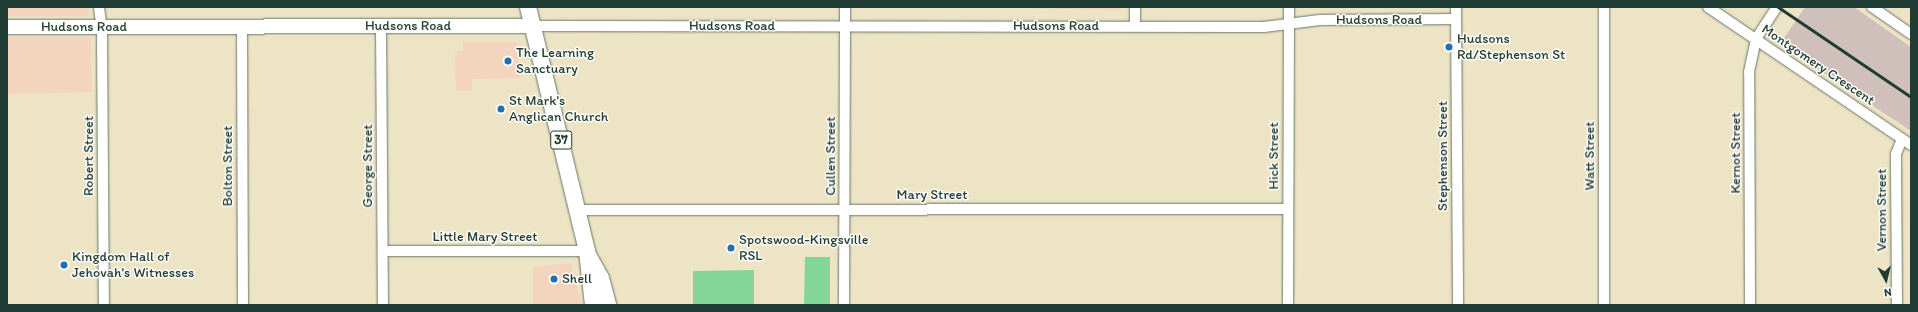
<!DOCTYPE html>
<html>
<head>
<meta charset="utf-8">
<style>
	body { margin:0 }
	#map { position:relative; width:1918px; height:312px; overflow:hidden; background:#ede4c6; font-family:Itim,sans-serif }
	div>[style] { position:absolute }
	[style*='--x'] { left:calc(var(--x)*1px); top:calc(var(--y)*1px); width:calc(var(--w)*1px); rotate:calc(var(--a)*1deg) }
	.built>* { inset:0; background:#f3d4bf }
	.industrial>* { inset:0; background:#cfc0bb }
	.green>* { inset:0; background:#83d697 }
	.roads { filter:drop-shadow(0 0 1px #677767) drop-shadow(0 0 1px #677767) }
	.street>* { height:10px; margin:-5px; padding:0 5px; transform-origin:5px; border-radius:5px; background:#fff }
	.secondary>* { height:14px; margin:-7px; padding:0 7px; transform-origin:7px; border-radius:7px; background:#fff }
	.primary>* { height:16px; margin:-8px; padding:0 8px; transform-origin:8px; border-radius:8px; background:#fff }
	.rail>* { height:3px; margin:-1.5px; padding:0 1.5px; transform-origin:1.5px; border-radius:1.5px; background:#1f3d34 }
	.dots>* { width:11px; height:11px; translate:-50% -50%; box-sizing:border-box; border:2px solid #fdfcf7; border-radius:50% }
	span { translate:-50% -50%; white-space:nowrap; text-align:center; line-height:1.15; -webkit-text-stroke:3px #fdfcf7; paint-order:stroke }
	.shield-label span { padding:1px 3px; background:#fdfcf7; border:1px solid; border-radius:3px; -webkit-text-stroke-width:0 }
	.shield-label { font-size:13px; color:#1f3d34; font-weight:700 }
	.street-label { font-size:14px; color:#1f3d34 }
	.poi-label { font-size:14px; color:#1f3d34 }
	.left { translate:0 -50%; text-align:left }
	.frame { position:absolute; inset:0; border:8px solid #1f3d34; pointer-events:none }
	.north { position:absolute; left:1866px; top:260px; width:40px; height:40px; -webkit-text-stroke:3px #fdfcf7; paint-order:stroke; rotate:172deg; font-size:11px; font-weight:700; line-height:16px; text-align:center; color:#1f3d34 }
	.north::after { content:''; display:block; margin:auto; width:14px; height:18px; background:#1f3d34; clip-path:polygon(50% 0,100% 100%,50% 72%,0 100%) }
</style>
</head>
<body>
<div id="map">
	<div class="built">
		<div style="clip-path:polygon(7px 7px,89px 7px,89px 16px,7px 16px)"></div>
		<div style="clip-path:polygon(963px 7px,1122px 7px,1119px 10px)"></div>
		<div style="clip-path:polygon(7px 37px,91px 37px,92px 92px,7px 94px)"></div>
		<div style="clip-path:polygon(463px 42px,517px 42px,520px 78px,472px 79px,472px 91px,456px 91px,455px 51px,463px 51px)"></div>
		<div style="clip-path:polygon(571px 263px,582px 305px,533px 305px,533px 267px)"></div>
	</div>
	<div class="industrial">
		<div style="clip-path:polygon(1805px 7px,1854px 7px,1911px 47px,1911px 131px,1780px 44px)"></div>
	</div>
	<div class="green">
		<div style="clip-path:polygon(805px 257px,830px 257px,830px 305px,804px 305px)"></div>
		<div style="clip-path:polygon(754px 270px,754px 305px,693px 305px,693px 271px)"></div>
	</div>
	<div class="roads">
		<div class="street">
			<div style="--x:99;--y:7;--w:26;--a:83"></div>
			<div style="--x:102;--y:33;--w:272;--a:89.6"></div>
			<div style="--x:1135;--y:7;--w:19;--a:90"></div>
			<div style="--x:1456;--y:7;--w:298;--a:89.6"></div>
			<div style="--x:1604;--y:7;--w:298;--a:90"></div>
			<div style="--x:1708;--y:7;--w:245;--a:34.2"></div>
			<div style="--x:1872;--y:7;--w:47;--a:34.7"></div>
			<div style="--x:381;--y:26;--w:279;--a:89.6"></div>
			<div style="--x:533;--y:26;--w:731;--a:0.08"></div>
			<div style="--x:1264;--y:27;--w:56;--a:-7.1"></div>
			<div style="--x:1320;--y:20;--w:136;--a:-0.4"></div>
			<div style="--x:242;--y:27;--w:278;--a:89.8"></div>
			<div style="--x:577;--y:210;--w:710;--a:-0.08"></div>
			<div style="--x:383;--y:251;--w:204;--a:0"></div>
			<div style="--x:844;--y:305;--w:298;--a:-89.8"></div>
			<div style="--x:1288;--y:305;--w:298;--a:-89.8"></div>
			<div style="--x:1750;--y:305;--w:233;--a:-90.2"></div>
			<div style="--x:1749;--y:72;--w:34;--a:-78"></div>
			<div style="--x:1756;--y:39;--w:38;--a:-57"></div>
			<div style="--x:1897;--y:305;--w:151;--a:-90.4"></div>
			<div style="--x:1896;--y:154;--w:16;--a:-68"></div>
		</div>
		<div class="secondary">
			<div style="--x:7;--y:27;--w:526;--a:-0.11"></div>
		</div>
		<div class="primary">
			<div style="--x:528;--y:7;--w:251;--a:76.4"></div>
			<div style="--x:587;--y:251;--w:54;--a:83.7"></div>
			<div style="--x:588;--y:255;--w:26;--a:61"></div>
			<div style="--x:601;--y:278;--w:28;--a:75"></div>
		</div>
	</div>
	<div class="rail">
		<div style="--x:1778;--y:7;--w:161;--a:34.1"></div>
	</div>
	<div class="dots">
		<div style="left:1449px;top:47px;background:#1f6fb2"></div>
		<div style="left:508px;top:61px;background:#1f6fb2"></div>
		<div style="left:501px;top:109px;background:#1f6fb2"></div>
		<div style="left:731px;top:248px;background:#1f6fb2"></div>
		<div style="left:64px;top:265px;background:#1f6fb2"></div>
		<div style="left:554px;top:279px;background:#1f6fb2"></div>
	</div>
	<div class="shield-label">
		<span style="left:561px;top:140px">37</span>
	</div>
	<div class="street-label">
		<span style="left:1379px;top:20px">Hudsons Road</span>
		<span style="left:408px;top:26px">Hudsons Road</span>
		<span style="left:732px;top:26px">Hudsons Road</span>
		<span style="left:1056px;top:26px">Hudsons Road</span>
		<span style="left:84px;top:27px">Hudsons Road</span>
		<span style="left:1818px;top:65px;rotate:34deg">Montgomery Crescent</span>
		<span style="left:1736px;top:153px;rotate:-90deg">Kernot Street</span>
		<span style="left:89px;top:156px;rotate:-90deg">Robert Street</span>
		<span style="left:831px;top:156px;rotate:-90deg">Cullen Street</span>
		<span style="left:1274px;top:156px;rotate:-90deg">Hick Street</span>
		<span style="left:1443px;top:156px;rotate:-90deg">Stephenson Street</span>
		<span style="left:1590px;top:156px;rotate:-90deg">Watt Street</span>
		<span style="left:228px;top:166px;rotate:-90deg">Bolton Street</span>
		<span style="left:368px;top:166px;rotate:-90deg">George Street</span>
		<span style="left:932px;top:195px">Mary Street</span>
		<span style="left:1882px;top:210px;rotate:-90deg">Vernon Street</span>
		<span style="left:485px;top:237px">Little Mary Street</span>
	</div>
	<div class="poi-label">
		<span class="left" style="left:1457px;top:47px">Hudsons<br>Rd/Stephenson St</span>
		<span class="left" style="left:516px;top:61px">The Learning<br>Sanctuary</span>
		<span class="left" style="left:509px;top:109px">St Mark's<br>Anglican Church</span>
		<span class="left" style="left:739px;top:248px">Spotswood-Kingsville<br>RSL</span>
		<span class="left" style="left:72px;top:265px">Kingdom Hall of<br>Jehovah's Witnesses</span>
		<span class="left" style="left:562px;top:279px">Shell</span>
	</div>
	<div class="frame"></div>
	<div class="north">N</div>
</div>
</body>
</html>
